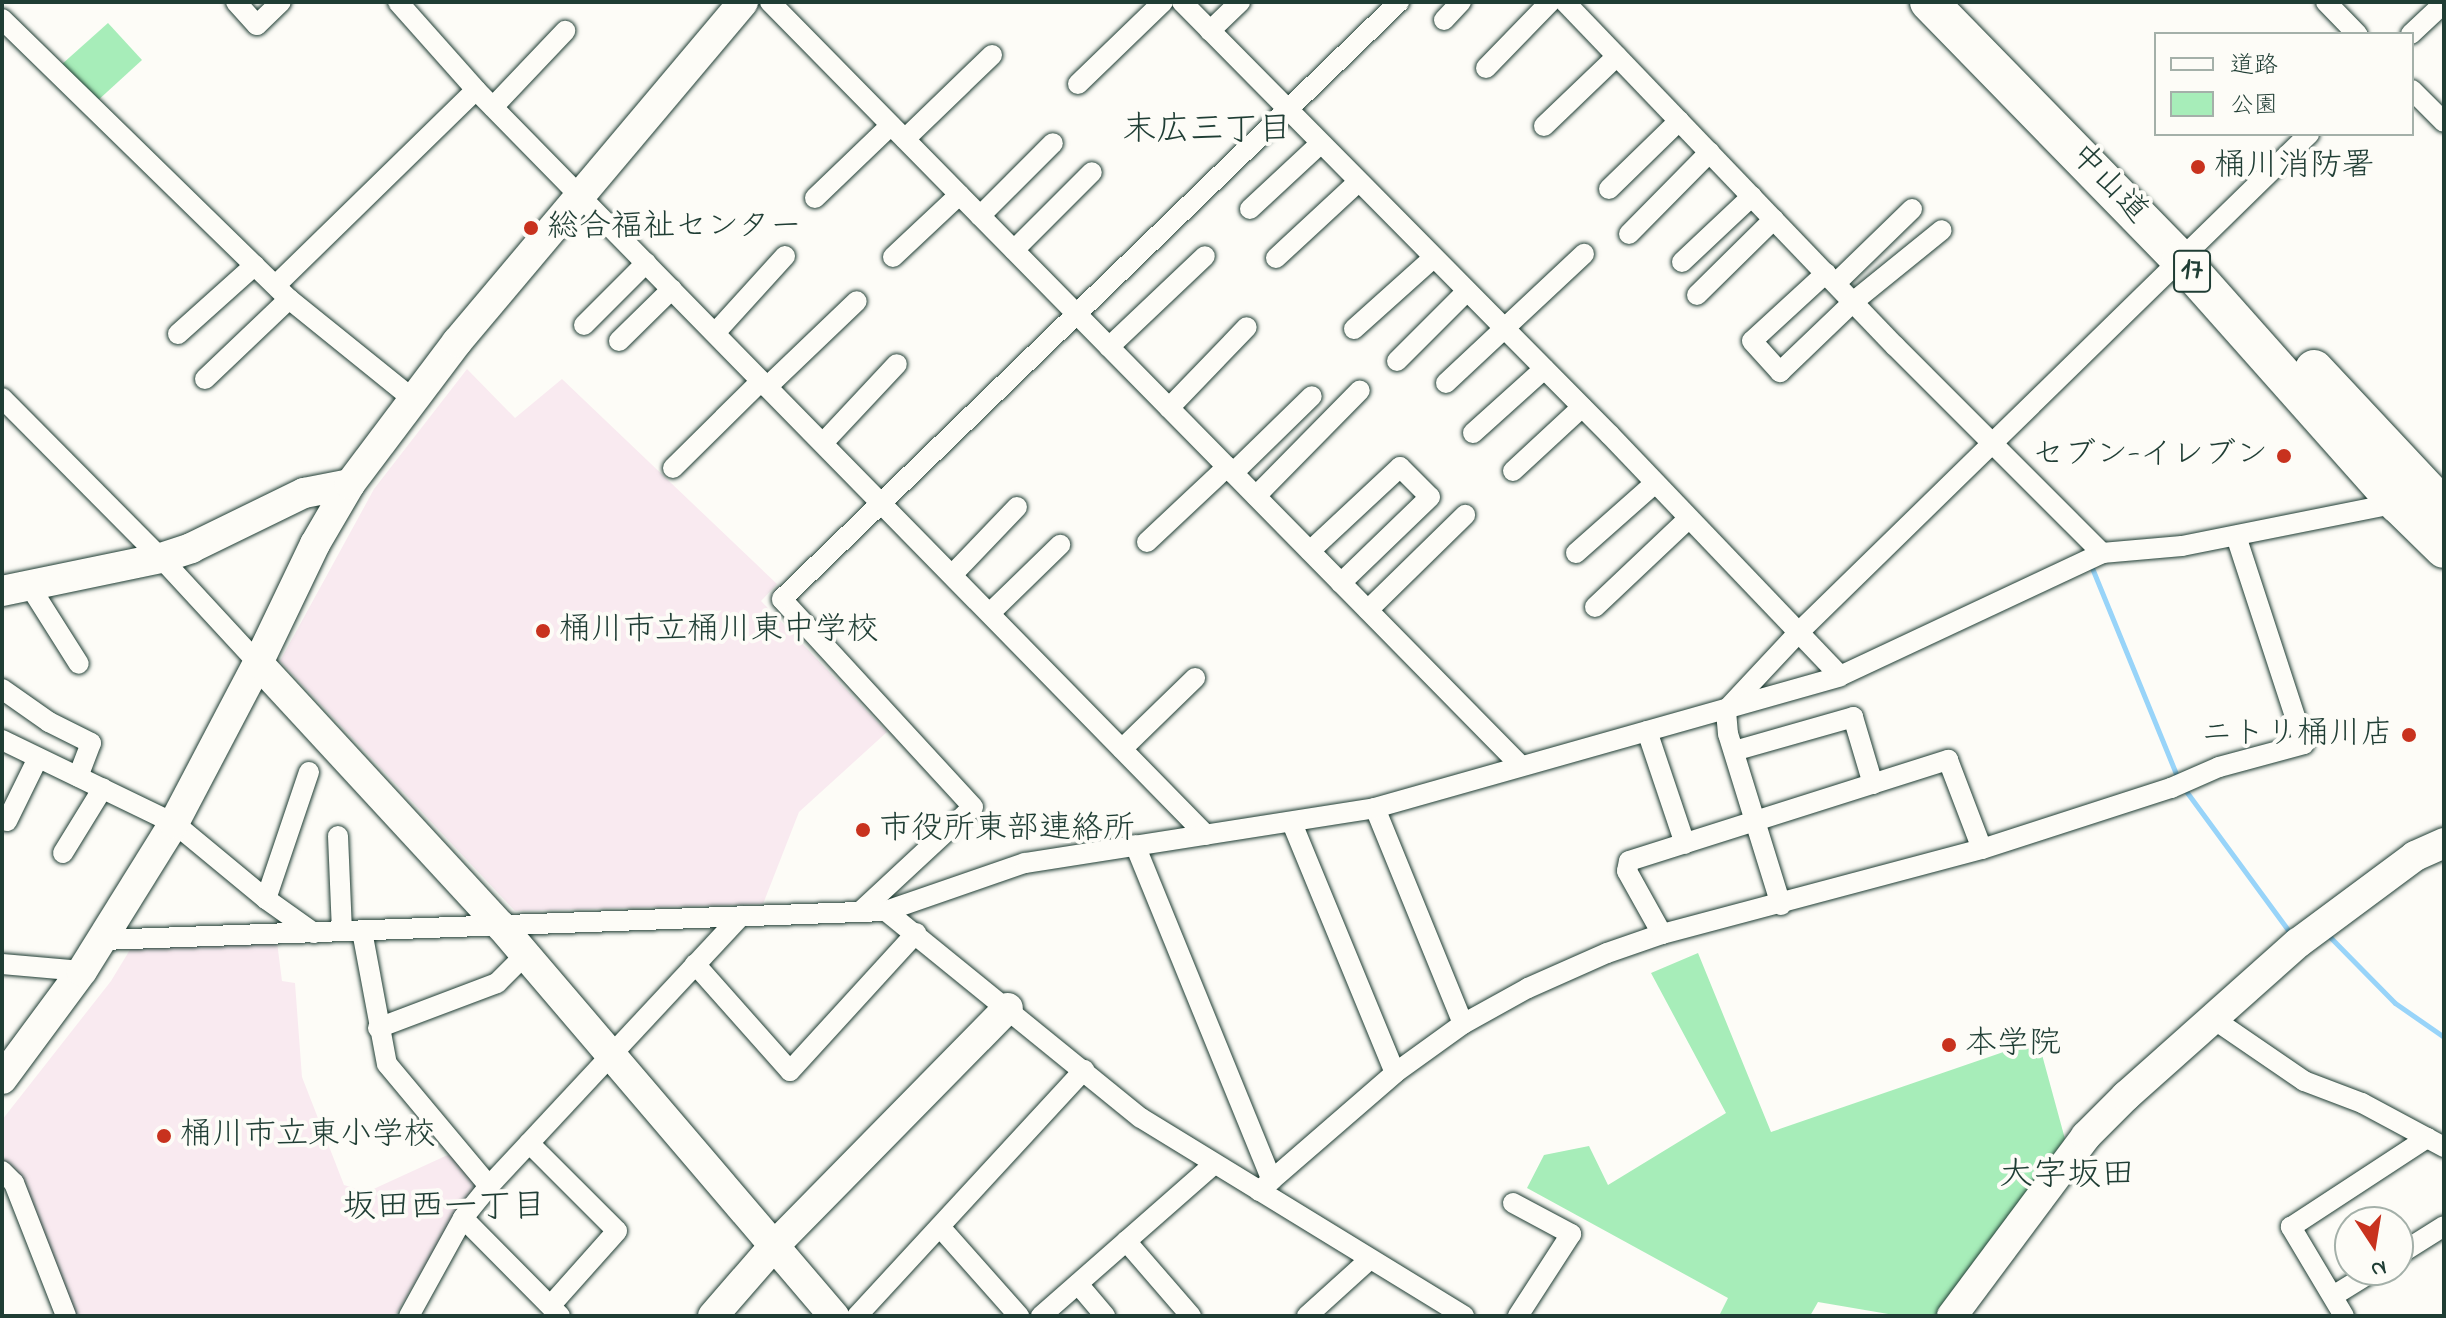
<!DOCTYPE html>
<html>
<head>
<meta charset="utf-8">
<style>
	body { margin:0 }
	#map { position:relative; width:2446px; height:1318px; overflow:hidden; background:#fdfcf7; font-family:"Indie Flower","Klee One",sans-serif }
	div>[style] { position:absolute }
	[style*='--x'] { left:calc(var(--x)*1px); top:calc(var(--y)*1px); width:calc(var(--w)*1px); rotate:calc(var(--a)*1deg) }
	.built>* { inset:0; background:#f9eaf0 }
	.green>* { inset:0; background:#a7edb9 }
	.stream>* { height:5px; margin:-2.5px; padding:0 2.5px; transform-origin:2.5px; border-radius:2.5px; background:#98d4f9 }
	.roads { filter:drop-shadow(0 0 2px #1f3d34) drop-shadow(0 0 2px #1f3d34) }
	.street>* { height:20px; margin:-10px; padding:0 10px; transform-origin:10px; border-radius:10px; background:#fdfcf7 }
	.secondary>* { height:30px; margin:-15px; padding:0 15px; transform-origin:15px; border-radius:15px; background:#fdfcf7 }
	.highway>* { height:38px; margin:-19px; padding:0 19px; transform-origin:19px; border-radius:19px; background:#fdfcf7 }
	.dots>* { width:22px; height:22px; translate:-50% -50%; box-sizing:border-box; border:4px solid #fdfcf7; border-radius:50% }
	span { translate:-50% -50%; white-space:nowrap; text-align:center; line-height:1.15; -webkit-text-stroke:8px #fdfcf7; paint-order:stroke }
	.shield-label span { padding:2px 6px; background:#fdfcf7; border:2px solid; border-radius:6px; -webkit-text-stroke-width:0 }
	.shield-label { font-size:30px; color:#1f3d34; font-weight:700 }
	.poi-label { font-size:32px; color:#1f3d34 }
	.left { translate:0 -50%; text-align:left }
	.right { translate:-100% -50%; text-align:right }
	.street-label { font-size:32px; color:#1f3d34 }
	.neighbourhood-label { font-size:34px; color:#1f3d34 }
	.frame { position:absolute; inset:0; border:4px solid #1f3d34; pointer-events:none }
	.legend { position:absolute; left:2154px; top:32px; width:260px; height:104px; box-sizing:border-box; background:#fdfcf7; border:2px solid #a4b0a9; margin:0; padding:10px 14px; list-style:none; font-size:24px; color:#1f3d34 }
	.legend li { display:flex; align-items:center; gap:16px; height:40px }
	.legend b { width:40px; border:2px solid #a4b0a9 }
	.north { position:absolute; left:2334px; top:1206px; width:80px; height:80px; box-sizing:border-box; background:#fdfcf7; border:2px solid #a4b0a9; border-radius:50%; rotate:168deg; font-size:22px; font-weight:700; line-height:32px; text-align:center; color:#1f3d34 }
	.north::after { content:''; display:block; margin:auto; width:28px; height:36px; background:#c8321e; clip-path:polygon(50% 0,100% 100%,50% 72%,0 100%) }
</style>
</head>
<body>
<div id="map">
	<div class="built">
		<div style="clip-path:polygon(467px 369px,515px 418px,562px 379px,777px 584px,761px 601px,887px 732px,799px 812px,763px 904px,515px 911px,280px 661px,374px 489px)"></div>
		<div style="clip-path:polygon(277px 942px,282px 981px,295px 983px,302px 1077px,344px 1185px,367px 1192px,452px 1153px,474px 1175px,476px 1189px,458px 1210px,395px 1316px,76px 1316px,17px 1173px,2px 1159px,2px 1120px,111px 981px,131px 948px)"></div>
	</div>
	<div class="green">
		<div style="clip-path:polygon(108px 23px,142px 60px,95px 103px,61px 65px)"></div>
		<div style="clip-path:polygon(1698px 953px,1771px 1132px,2038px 1040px,2065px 1139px,1935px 1316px,1900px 1316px,1818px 1302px,1810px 1316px,1719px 1316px,1728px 1298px,1527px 1188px,1544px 1155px,1589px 1146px,1608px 1185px,1726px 1113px,1651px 973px)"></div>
	</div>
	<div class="stream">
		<div style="--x:2090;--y:563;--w:233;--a:67.8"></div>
		<div style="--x:2183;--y:787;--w:182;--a:53.7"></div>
		<div style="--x:2328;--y:935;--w:95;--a:45.4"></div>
		<div style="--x:2395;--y:1003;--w:60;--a:34.8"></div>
	</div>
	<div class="roads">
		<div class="street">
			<div style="--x:236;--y:2;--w:31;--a:48"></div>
			<div style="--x:257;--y:25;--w:33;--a:-44"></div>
			<div style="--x:398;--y:2;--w:118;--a:48.4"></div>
			<div style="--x:476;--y:90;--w:1043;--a:45.58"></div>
			<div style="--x:770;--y:2;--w:1070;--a:45.49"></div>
			<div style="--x:1182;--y:2;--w:609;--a:45.33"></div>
			<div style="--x:1610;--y:435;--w:333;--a:46.3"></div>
			<div style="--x:1565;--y:2;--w:477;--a:46.2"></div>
			<div style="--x:1895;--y:346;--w:293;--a:45"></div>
			<div style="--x:2326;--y:2;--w:45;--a:45.9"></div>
			<div style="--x:2;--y:19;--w:401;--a:44.3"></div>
			<div style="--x:289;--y:299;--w:159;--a:38.9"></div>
			<div style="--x:1444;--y:20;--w:25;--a:-47"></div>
			<div style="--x:1210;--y:31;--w:42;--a:-44"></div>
			<div style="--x:2411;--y:34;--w:45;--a:-43.2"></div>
			<div style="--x:1486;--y:68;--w:92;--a:-45.9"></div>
			<div style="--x:1078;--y:84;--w:118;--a:-44"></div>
			<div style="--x:2412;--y:90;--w:45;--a:45"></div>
			<div style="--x:493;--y:107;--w:105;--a:-46.5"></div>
			<div style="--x:1544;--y:126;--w:101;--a:-43.8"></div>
			<div style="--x:905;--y:139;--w:121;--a:-44"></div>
			<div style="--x:1609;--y:189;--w:98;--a:-44.2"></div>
			<div style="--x:815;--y:198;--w:105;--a:-43.8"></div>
			<div style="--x:1250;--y:209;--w:96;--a:-42.9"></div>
			<div style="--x:980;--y:216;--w:103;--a:-45"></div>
			<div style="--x:1629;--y:234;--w:115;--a:-45.4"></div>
			<div style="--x:1014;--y:250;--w:110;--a:-45"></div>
			<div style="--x:893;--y:257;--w:91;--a:-43.2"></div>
			<div style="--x:1276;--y:258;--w:112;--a:-42.8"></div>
			<div style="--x:1682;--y:262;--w:96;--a:-43.3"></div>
			<div style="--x:1826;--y:273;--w:100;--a:137.4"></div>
			<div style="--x:1752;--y:341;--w:42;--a:47.9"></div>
			<div style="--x:1780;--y:372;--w:101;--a:-43.8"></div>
			<div style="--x:1853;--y:302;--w:114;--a:-39"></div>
			<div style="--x:1836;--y:283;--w:106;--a:-44.2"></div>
			<div style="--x:276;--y:285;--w:279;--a:-44.3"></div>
			<div style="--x:1697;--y:295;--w:108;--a:-44.6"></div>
			<div style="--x:584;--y:325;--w:88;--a:-45"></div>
			<div style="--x:1354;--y:329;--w:106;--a:-41.9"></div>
			<div style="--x:715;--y:333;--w:104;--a:-47.7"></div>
			<div style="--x:178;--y:334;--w:103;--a:-41.9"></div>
			<div style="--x:619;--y:341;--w:74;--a:-44.5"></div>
			<div style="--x:1109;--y:347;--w:132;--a:-43.5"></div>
			<div style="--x:1397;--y:361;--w:99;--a:-45"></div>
			<div style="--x:205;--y:379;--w:116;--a:-43.6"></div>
			<div style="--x:1446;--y:383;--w:189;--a:-43.1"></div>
			<div style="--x:767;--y:387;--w:124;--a:-43.7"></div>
			<div style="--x:2;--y:398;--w:226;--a:45.2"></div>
			<div style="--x:161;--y:558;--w:143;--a:47.3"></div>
			<div style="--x:1169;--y:408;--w:112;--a:-46.1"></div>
			<div style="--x:1473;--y:433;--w:96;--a:-42"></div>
			<div style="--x:823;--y:443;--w:108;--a:-46.9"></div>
			<div style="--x:673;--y:468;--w:124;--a:-44.7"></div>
			<div style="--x:1513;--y:471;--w:94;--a:-42.8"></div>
			<div style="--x:1233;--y:473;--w:110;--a:-44.3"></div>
			<div style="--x:1256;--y:496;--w:148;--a:-45.5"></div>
			<div style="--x:1147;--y:542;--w:110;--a:-43.2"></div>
			<div style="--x:1310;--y:551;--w:123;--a:-43"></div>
			<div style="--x:1400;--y:467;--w:42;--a:45"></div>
			<div style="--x:1430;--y:497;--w:124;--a:136"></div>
			<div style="--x:1576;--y:553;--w:106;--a:-41.5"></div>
			<div style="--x:952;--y:575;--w:94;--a:-46.3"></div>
			<div style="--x:29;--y:585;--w:93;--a:57.7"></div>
			<div style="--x:1595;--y:607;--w:129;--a:-43.4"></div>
			<div style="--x:1368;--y:610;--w:136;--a:-44.4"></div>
			<div style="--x:990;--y:613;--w:98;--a:-44.2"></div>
			<div style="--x:2;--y:689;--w:57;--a:35.1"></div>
			<div style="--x:49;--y:722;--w:47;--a:26.6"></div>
			<div style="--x:91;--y:743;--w:36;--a:111"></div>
			<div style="--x:1647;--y:731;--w:119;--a:71.4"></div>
			<div style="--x:2;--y:740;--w:191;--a:25.8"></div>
			<div style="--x:174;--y:823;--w:119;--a:39.6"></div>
			<div style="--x:266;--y:899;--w:59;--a:35.3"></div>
			<div style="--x:1122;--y:749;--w:102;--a:-44.2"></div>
			<div style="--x:1734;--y:751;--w:124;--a:-15.9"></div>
			<div style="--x:1853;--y:717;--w:70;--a:73.4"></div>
			<div style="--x:1375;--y:808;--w:233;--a:67.8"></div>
			<div style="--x:7;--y:821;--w:70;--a:-63.8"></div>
			<div style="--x:1292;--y:823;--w:270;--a:67.6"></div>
			<div style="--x:338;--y:836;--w:95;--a:87.6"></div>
			<div style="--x:1135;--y:845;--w:362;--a:67.8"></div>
			<div style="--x:63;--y:853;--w:76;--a:-58.4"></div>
			<div style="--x:266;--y:899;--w:134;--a:-71.3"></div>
			<div style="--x:1781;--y:905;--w:179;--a:-107.2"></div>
			<div style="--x:1728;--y:734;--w:24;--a:-95"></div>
			<div style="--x:1726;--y:710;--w:107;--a:-46.9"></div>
			<div style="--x:1799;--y:632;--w:713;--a:-44.32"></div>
			<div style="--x:862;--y:910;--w:151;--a:-42.9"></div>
			<div style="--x:973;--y:807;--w:282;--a:-132.6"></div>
			<div style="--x:782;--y:599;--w:859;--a:-44.06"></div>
			<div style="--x:886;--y:911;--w:328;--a:39.1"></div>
			<div style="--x:1141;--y:1118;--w:379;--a:31.5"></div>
			<div style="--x:362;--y:931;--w:135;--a:79.4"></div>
			<div style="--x:387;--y:1064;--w:159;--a:50.1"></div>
			<div style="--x:1662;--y:934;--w:72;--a:-119.1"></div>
			<div style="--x:1627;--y:871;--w:10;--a:-79"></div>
			<div style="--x:1629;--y:861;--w:335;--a:-17.6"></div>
			<div style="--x:1948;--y:760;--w:95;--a:69.1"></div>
			<div style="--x:102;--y:940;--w:785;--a:-2.12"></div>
			<div style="--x:886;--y:911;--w:147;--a:-19.1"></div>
			<div style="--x:1025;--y:863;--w:354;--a:-8.9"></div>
			<div style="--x:1375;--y:808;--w:483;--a:-15.8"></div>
			<div style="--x:1840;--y:676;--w:289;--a:-25.1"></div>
			<div style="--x:2102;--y:553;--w:80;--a:-5"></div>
			<div style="--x:2182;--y:546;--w:224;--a:-11.3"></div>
			<div style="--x:2;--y:964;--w:80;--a:5"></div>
			<div style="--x:695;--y:964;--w:143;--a:48.4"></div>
			<div style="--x:790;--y:1071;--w:187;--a:-47.6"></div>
			<div style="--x:2215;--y:1020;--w:108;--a:34.4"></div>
			<div style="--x:2304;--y:1081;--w:62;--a:20.8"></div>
			<div style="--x:2362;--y:1103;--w:93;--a:28.2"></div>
			<div style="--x:378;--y:1028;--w:127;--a:-20.7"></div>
			<div style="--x:497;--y:983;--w:41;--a:-45"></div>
			<div style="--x:529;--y:1143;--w:124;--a:45"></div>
			<div style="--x:617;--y:1231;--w:98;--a:131.7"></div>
			<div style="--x:2;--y:1171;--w:17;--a:45"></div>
			<div style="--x:14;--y:1183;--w:143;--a:68.6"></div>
			<div style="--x:1259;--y:1191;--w:180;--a:-40.9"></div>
			<div style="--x:1395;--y:1073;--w:84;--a:-35.8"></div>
			<div style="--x:1463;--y:1024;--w:74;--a:-29"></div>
			<div style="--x:1528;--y:988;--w:86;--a:-23.9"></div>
			<div style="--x:1607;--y:953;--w:58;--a:-19.1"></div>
			<div style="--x:1662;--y:934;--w:331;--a:-14.9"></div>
			<div style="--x:1982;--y:849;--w:199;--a:-17.9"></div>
			<div style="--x:2171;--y:788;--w:52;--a:-23.6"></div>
			<div style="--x:2219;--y:767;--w:88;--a:-15.1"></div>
			<div style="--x:2304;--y:744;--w:219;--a:-108.1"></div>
			<div style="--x:1513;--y:1203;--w:66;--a:28.1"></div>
			<div style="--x:1571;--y:1234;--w:98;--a:122.9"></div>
			<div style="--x:463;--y:1218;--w:138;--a:45.3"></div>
			<div style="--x:940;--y:1227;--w:119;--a:48.4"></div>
			<div style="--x:1126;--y:1241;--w:99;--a:49.1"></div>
			<div style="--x:2398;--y:1255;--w:54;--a:-32.2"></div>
			<div style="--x:1078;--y:1284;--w:42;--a:49.8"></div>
			<div style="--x:2333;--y:1296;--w:49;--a:-31.8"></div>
			<div style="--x:409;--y:1316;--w:112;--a:-61.1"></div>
			<div style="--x:463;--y:1218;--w:41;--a:-50.9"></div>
			<div style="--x:489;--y:1186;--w:369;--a:-47"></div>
			<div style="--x:857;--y:1316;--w:335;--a:-47.3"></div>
			<div style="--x:1041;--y:1316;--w:230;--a:-41.3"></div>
			<div style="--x:1307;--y:1316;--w:84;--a:-42.1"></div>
			<div style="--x:2344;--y:1316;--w:104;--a:-120.8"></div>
			<div style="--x:2291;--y:1227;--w:163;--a:-33.2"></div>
		</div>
		<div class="secondary">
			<div style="--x:2;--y:591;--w:162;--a:-11.7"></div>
			<div style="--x:161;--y:558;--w:32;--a:-18"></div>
			<div style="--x:191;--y:548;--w:126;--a:-26"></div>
			<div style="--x:304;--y:493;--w:47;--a:-11.1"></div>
			<div style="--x:258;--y:663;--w:358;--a:47.3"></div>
			<div style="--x:501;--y:926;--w:513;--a:49.51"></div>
			<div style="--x:2;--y:1079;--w:134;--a:-53.5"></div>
			<div style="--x:82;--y:971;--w:174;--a:-58.1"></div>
			<div style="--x:174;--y:823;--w:181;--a:-62.3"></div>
			<div style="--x:258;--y:663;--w:132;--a:-64.4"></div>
			<div style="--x:315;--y:544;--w:69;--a:-59.7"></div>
			<div style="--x:350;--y:484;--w:178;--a:-53"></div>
			<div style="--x:457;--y:342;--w:444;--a:-49.9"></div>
			<div style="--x:713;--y:1316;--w:91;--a:-49"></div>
			<div style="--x:773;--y:1247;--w:335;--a:-45.5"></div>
			<div style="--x:1952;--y:1316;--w:224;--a:-53.3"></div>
			<div style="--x:2086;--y:1136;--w:57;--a:-45"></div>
			<div style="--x:2126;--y:1096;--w:230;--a:-41.7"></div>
			<div style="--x:2298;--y:943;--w:146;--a:-36.6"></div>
			<div style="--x:2415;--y:856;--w:32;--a:-24"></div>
		</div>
		<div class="highway">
			<div style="--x:1929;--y:2;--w:361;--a:45.7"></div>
			<div style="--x:2181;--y:260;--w:327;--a:48.4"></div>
			<div style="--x:2398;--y:504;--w:64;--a:44.4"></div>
			<div style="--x:2314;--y:369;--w:190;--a:46.9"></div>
		</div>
	</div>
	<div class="dots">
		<div style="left:2198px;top:167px;background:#c8321e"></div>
		<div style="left:531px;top:228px;background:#c8321e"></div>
		<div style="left:2284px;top:456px;background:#c8321e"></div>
		<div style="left:543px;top:631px;background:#c8321e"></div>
		<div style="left:2409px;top:735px;background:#c8321e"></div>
		<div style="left:863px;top:830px;background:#c8321e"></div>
		<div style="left:1949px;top:1045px;background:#c8321e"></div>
		<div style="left:164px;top:1136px;background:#c8321e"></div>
	</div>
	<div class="shield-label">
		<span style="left:2192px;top:271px">17</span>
	</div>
	<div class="poi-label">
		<span class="left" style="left:2214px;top:167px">桶川消防署</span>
		<span class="left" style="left:547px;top:228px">総合福祉センター</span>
		<span class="right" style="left:2268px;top:456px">セブン-イレブン</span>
		<span class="left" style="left:559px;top:631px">桶川市立桶川東中学校</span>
		<span class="right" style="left:2393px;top:735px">ニトリ桶川店</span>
		<span class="left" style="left:879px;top:830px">市役所東部連絡所</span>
		<span class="left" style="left:1965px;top:1045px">本学院</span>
		<span class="left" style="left:180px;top:1136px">桶川市立東小学校</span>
	</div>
	<div class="street-label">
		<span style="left:2108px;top:185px;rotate:46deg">中山道</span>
	</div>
	<div class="neighbourhood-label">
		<span style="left:1207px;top:132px">末広三丁目</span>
		<span style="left:2067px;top:1177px">大字坂田</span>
		<span style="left:444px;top:1209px">坂田西一丁目</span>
	</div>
	<div class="frame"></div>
	<ul class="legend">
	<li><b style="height:10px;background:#fdfcf7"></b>道路</li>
	<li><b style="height:22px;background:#a7edb9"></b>公園</li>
	</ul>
	<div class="north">N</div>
</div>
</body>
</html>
